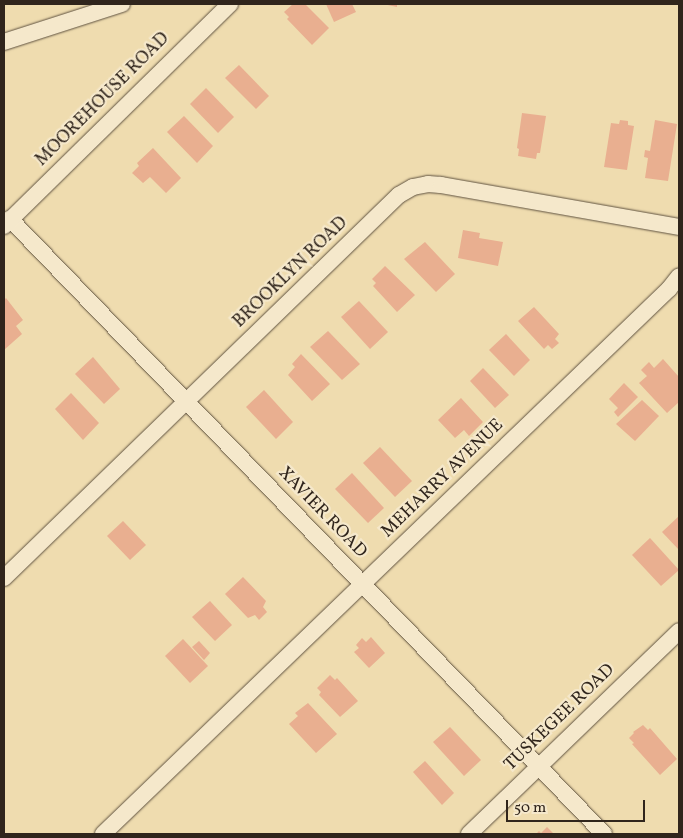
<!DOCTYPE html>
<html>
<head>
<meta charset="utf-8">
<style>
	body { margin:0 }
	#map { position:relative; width:683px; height:838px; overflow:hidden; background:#efdcaf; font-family:Vollkorn,serif }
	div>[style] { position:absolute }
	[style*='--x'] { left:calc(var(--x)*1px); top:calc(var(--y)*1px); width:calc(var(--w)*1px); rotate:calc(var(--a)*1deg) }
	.building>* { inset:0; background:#e9af90 }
	.roads { filter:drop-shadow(0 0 1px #605341) drop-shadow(0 0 1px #605341) }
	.street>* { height:16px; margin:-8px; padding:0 8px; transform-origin:8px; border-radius:8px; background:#f5e8cb }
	span { translate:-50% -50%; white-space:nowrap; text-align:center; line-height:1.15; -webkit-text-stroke:4.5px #f5e8cb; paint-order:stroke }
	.street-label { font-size:18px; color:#30251c }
	.frame { position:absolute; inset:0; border:5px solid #30251c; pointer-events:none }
	.scale { position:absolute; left:506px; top:800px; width:139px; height:22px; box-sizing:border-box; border:2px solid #30251c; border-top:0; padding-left:6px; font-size:15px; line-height:18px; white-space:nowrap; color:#30251c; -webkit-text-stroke:4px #f5e8cb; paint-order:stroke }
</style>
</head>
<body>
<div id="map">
	<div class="building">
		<div style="clip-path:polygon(293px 4px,305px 4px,329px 28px,312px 45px,287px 19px,289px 17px,284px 12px)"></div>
		<div style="clip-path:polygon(326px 4px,352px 4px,356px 12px,334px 22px)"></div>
		<div style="clip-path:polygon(383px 4px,397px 4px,397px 7px)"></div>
		<div style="clip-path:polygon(239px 65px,269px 96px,256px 109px,225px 78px)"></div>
		<div style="clip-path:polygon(206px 88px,234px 117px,218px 133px,190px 104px)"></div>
		<div style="clip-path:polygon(522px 113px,546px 116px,540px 153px,537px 153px,536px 159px,518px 156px,519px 149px,517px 148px)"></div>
		<div style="clip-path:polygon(184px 116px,213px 146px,197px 163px,167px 132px)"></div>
		<div style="clip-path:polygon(620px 120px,628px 121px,628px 125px,634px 126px,627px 170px,604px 167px,611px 123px,619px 124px)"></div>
		<div style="clip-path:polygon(655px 120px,677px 124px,668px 181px,645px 178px,648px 158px,644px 157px,645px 150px,650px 151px)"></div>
		<div style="clip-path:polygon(153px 148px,181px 178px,166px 193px,150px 177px,143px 183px,132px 173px,139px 166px,137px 163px)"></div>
		<div style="clip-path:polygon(463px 230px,480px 233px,479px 238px,503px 242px,498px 266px,458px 258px)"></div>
		<div style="clip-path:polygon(425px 242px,455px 274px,436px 292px,404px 259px)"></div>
		<div style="clip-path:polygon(385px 266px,415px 295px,397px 312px,373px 286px,376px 283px,372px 279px)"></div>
		<div style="clip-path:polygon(6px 298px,23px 320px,16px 326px,22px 334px,4px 350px,4px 300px)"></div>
		<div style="clip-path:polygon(359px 301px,388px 332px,370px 349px,341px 317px)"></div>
		<div style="clip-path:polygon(534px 307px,559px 334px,555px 339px,559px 343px,552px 349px,548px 345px,544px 349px,518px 321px)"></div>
		<div style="clip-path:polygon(328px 331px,360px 364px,342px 380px,310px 347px)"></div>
		<div style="clip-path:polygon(506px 334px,530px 360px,514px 376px,489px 350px)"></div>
		<div style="clip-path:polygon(301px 354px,330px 384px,312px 401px,288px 375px,295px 367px,292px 364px)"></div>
		<div style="clip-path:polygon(93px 357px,120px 389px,104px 404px,75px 374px)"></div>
		<div style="clip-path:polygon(663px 359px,679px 377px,679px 402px,667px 413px,639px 383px,647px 376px,641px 370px,649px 362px,654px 368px)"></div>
		<div style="clip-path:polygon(483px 368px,509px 395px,495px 408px,470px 381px)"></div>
		<div style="clip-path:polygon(624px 383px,638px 397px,618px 417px,614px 412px,618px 408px,609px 399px)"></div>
		<div style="clip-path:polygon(264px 390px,293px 422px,276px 439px,246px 407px)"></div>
		<div style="clip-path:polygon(71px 393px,99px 423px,83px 440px,55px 409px)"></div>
		<div style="clip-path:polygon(461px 398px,483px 422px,469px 436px,464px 430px,455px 438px,438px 420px)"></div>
		<div style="clip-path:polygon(642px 400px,659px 416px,635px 441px,616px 424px)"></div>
		<div style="clip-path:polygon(380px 447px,412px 481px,395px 497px,363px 463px)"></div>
		<div style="clip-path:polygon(352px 473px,384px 508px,368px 523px,335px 489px)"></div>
		<div style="clip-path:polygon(679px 516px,679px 550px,662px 532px)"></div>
		<div style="clip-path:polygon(123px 521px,146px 545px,130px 560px,107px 536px)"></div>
		<div style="clip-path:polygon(650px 538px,679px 570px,661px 586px,632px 555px)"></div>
		<div style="clip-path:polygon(243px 577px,266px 601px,263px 607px,267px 612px,259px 620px,255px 615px,248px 618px,225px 594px)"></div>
		<div style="clip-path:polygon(210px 601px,232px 625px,215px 641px,192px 617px)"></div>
		<div style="clip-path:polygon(371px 637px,385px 653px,369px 668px,354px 652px,359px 648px,356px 645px,362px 638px,366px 642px)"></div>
		<div style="clip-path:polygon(183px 639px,208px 666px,190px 683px,165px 656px)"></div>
		<div style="clip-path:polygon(199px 641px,210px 653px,204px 660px,192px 647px)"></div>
		<div style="clip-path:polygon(330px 675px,335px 680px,337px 678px,358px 701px,340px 717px,319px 695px,321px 692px,317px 688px)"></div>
		<div style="clip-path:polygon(308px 703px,337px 734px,316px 753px,289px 724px,298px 716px,295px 713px)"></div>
		<div style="clip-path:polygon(643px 725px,648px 730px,650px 728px,677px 759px,660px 775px,632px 744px,634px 743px,629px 738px,634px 733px,633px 732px)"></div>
		<div style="clip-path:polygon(450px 727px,481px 760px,464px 776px,433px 742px)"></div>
		<div style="clip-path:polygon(425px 761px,454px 793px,442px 805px,413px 772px)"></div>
		<div style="clip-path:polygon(547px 827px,554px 834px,536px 834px,539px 831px,541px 833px)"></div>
	</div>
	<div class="roads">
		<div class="street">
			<div style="--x:4;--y:42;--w:124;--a:-17.9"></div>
			<div style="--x:10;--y:219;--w:855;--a:46"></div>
			<div style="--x:4;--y:226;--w:317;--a:-44.5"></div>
			<div style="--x:4;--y:578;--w:550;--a:-44.12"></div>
			<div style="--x:399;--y:195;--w:16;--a:-30"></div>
			<div style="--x:413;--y:187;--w:15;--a:-11"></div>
			<div style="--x:428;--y:184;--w:13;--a:4"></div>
			<div style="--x:441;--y:185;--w:242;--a:10"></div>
			<div style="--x:103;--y:834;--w:786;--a:-43.92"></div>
			<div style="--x:669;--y:289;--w:16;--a:-52"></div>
			<div style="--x:469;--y:834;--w:292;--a:-44"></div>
		</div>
	</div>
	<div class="street-label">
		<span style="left:103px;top:100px;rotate:-45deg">MOOREHOUSE ROAD</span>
		<span style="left:291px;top:273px;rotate:-44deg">BROOKLYN ROAD</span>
		<span style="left:443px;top:479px;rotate:-44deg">MEHARRY AVENUE</span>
		<span style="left:322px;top:513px;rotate:46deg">XAVIER ROAD</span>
		<span style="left:560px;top:718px;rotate:-44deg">TUSKEGEE ROAD</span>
	</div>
	<div class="frame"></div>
	<div class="scale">50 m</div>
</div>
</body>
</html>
